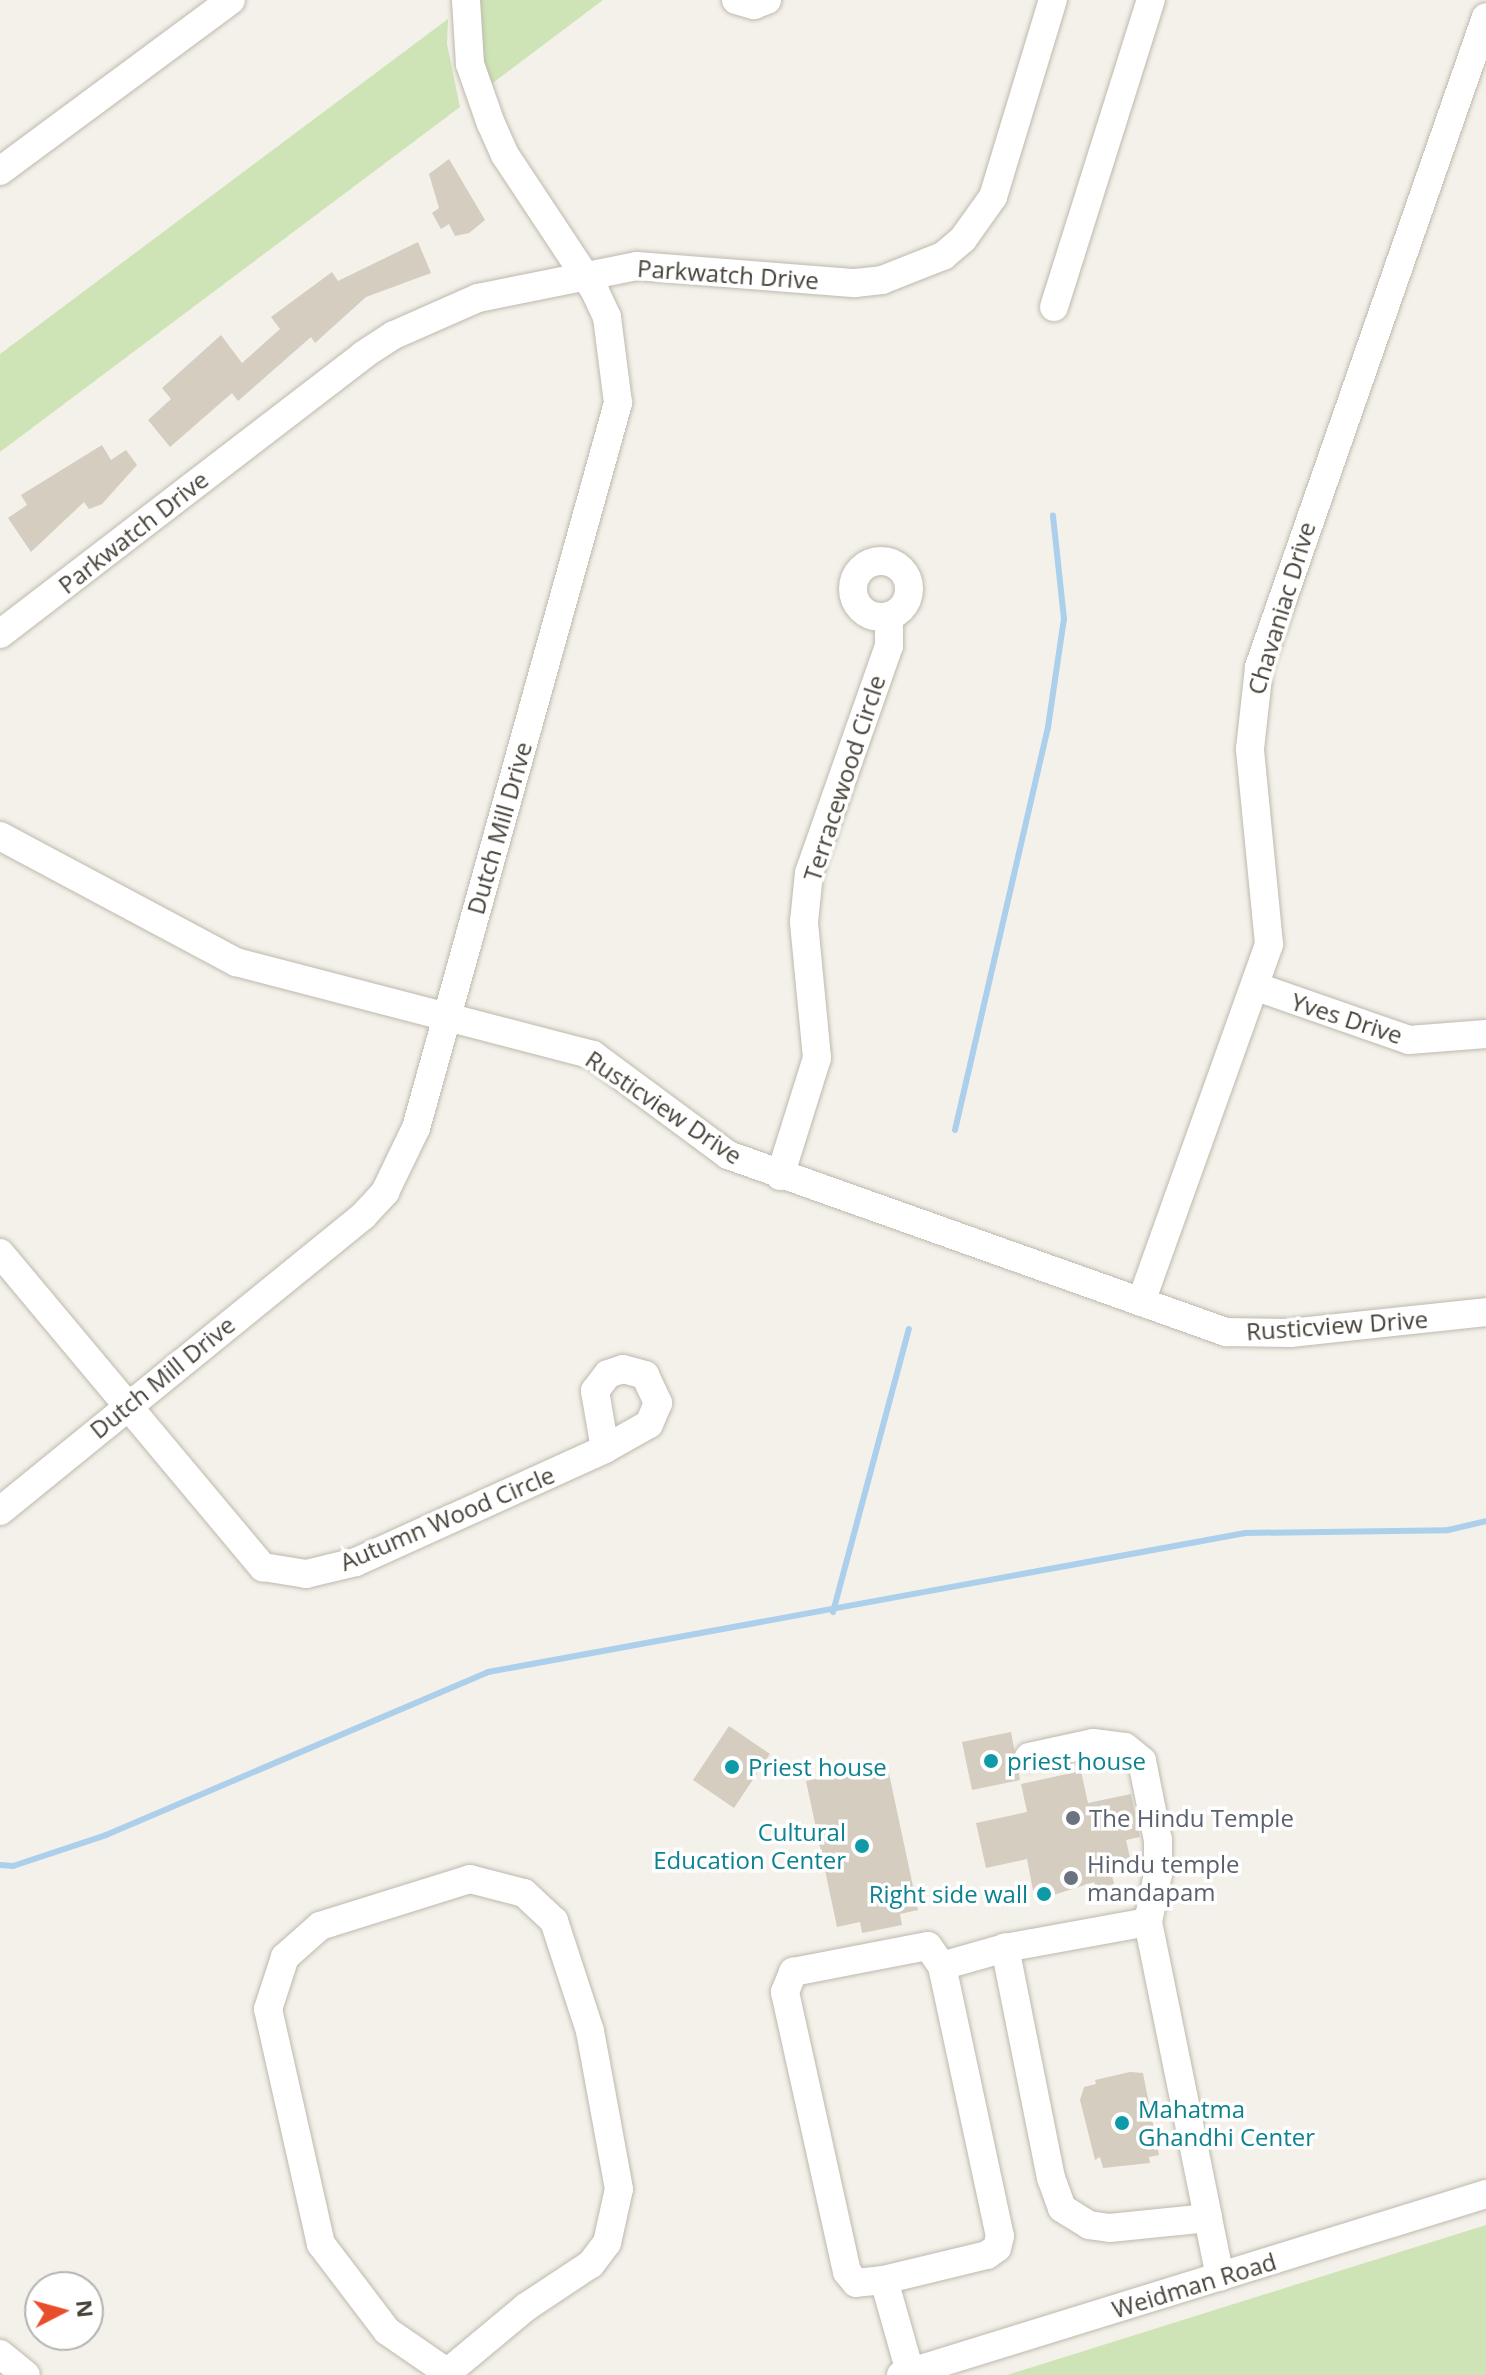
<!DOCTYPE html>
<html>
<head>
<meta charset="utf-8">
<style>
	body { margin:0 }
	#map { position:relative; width:1486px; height:2375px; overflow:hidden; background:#f4f1ea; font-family:"Open Sans",sans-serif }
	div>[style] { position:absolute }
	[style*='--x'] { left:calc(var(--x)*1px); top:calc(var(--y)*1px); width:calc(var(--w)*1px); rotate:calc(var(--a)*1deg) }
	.green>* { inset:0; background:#cee4b6 }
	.stream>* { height:6px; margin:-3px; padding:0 3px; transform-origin:3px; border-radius:3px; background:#accfeb }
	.building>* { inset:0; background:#d4cdc0 }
	.roads { filter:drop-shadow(0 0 2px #beb9ad) drop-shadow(0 0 2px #beb9ad) }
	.minor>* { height:28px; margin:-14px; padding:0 14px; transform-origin:14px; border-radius:14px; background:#fff }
	.minor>.ring { margin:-14px; padding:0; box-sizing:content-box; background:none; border:28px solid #fff; border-radius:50% }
	.dots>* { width:22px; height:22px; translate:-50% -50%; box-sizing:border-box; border:4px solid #fff; border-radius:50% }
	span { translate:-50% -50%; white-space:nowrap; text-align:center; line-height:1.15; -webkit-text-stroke:7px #fff; paint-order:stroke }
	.street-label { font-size:24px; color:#474239 }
	.culture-label { font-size:24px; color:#0d838f }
	.left { translate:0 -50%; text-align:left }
	.right { translate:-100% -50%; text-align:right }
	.worship-label { font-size:24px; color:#5b616d }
	.north { position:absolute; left:24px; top:2271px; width:80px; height:80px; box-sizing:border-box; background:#fff; border:2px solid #b5b3b0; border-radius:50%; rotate:84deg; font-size:22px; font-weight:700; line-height:32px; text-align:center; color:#474239 }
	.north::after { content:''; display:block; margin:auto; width:28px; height:36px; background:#e94e2c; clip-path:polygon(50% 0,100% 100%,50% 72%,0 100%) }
</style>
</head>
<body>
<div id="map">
	<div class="green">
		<div style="clip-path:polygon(479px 0,603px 0,490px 85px,481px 50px)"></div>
		<div style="clip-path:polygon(448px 19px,447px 44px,460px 107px,0 452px,0 354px)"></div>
		<div style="clip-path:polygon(1486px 2225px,1486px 2375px,1007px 2375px)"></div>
	</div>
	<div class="stream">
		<div style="--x:955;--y:1130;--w:414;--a:-77"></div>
		<div style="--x:1048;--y:727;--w:109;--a:-81.6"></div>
		<div style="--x:1064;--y:619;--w:104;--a:-96.1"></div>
		<div style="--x:833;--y:1612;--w:293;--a:-75"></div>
		<div style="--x:0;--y:1865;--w:13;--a:4"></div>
		<div style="--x:13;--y:1866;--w:98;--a:-18.4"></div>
		<div style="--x:106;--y:1835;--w:415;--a:-23.1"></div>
		<div style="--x:488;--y:1672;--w:770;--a:-10.4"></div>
		<div style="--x:1245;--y:1533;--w:203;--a:-0.8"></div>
		<div style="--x:1448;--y:1530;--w:39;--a:-13"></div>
	</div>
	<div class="building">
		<div style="clip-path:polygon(449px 159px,485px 220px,469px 233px,455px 236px,449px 224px,441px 229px,432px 213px,439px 208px,429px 174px)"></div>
		<div style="clip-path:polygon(418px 242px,431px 273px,366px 297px,315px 343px,311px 337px,238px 401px,232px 393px,170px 447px,148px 420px,171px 399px,162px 388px,221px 335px,242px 363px,280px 329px,271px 317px,332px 272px,338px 281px)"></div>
		<div style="clip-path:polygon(102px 445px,111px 460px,126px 450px,137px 465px,102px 504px,89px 509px,84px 502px,31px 552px,8px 518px,27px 505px,21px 495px)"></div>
		<div style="clip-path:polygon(729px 1726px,770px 1754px,734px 1808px,693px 1780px)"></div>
		<div style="clip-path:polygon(1011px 1732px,1020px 1780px,972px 1790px,962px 1742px)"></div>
		<div style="clip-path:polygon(887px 1764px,918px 1910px,900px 1914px,902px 1925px,862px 1933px,860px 1922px,837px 1927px,806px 1781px)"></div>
		<div style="clip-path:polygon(1081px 1771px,1088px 1803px,1131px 1794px,1140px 1837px,1126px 1840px,1131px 1862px,1110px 1866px,1114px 1884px,1096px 1888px,1094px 1882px,1035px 1901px,1027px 1859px,986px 1868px,976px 1823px,1027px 1812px,1021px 1784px)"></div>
		<div style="clip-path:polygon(1130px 2072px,1143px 2073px,1159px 2155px,1149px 2157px,1150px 2163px,1103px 2168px,1100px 2157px,1095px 2160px,1080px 2100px,1084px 2087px,1096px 2084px,1095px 2080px)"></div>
	</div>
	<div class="roads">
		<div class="minor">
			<div style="--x:736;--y:0;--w:19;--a:16"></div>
			<div style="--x:754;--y:5;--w:14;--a:-21"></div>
			<div style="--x:0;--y:171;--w:287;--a:-36.5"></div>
			<div style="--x:1054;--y:307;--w:322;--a:-72.5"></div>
			<div class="ring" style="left:853px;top:561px;width:28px;height:28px"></div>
			<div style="--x:0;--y:634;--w:458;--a:-37.5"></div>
			<div style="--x:363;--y:355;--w:37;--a:-33"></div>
			<div style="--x:394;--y:335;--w:92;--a:-23.8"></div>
			<div style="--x:478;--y:298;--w:162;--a:-11.4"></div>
			<div style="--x:637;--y:266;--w:219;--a:4.5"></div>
			<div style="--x:855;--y:283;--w:27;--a:-6"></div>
			<div style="--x:882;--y:280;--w:66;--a:-21.5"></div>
			<div style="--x:943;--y:256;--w:26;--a:-40"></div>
			<div style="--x:963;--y:239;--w:52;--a:-54.5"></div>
			<div style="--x:993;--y:197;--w:206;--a:-73.1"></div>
			<div style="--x:0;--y:836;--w:268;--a:28.1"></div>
			<div style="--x:236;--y:962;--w:369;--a:14.6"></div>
			<div style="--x:593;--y:1055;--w:168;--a:36.5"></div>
			<div style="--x:728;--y:1155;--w:529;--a:19.57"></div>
			<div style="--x:1226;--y:1332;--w:64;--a:0.9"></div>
			<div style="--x:1290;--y:1333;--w:197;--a:-6.1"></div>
			<div style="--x:1257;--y:987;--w:161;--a:19.2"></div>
			<div style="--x:1409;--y:1040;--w:77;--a:-4.5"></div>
			<div style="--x:780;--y:1176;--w:124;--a:-72.6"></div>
			<div style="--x:817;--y:1058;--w:137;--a:-95.5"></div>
			<div style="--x:804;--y:922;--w:49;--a:-84.2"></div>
			<div style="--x:809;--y:873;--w:241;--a:-70.6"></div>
			<div style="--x:889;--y:646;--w:30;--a:-90"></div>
			<div style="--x:0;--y:1253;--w:410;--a:50.1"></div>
			<div style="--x:263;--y:1567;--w:44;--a:9.2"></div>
			<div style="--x:306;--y:1574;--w:51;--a:-13.5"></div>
			<div style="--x:356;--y:1562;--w:273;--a:-24.4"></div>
			<div style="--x:1141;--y:1302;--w:380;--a:-70.3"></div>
			<div style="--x:1269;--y:944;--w:196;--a:-95.6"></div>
			<div style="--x:1250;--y:749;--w:82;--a:-83.7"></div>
			<div style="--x:1259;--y:667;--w:688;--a:-70.75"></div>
			<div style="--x:623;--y:1369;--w:23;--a:15"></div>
			<div style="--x:645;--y:1375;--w:31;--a:65"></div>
			<div style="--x:658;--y:1403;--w:23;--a:113"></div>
			<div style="--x:649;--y:1424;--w:51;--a:150.4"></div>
			<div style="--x:605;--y:1449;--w:59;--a:-99.8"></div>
			<div style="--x:595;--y:1391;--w:21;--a:-53"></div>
			<div style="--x:608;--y:1374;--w:16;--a:-18"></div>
			<div style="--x:0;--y:1511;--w:468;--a:-39.1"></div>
			<div style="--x:363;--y:1216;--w:33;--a:-47"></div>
			<div style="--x:385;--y:1192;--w:71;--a:-64.2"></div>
			<div style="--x:416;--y:1128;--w:753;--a:-74.43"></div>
			<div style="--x:618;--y:403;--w:87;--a:-97.3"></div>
			<div style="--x:607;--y:317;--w:29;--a:-115"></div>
			<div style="--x:595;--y:291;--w:163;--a:-123.5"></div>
			<div style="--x:505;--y:155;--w:34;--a:-114"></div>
			<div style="--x:491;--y:124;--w:64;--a:-109.3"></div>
			<div style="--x:470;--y:64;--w:64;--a:-93.6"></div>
			<div style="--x:1029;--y:1757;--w:66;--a:-12.3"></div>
			<div style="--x:1093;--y:1743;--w:32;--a:7"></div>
			<div style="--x:1125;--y:1747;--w:22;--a:39"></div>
			<div style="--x:1142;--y:1761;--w:81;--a:78.6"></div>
			<div style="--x:1158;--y:1840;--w:34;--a:90"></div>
			<div style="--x:1158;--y:1874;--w:49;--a:101.8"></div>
			<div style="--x:942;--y:1966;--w:66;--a:-15.9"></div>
			<div style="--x:1208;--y:2218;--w:99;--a:174.2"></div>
			<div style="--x:1110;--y:2228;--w:21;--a:-172"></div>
			<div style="--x:1089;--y:2225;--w:32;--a:-148"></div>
			<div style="--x:1062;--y:2208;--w:32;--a:-110"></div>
			<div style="--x:1051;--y:2178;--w:235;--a:-101.3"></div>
			<div style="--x:1005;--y:1948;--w:145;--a:-10.3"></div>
			<div style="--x:1148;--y:1922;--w:302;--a:78.5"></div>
			<div style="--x:1208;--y:2218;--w:60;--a:78.5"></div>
			<div style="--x:884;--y:2280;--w:28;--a:174"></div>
			<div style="--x:856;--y:2283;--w:14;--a:-129"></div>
			<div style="--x:847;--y:2272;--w:287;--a:-102.5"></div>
			<div style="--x:785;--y:1992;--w:22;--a:-68"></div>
			<div style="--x:793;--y:1972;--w:137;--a:-10.9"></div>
			<div style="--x:928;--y:1946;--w:24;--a:55"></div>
			<div style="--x:942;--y:1966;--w:276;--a:77.9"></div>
			<div style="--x:1000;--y:2236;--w:12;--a:104"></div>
			<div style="--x:997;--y:2248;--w:12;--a:145"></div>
			<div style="--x:987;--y:2255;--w:106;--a:166.4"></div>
			<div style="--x:884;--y:2280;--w:96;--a:74.2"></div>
			<div style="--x:0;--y:2354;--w:33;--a:39"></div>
			<div style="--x:448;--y:2372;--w:102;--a:-39.8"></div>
			<div style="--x:526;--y:2307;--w:78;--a:-33.5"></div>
			<div style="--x:591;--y:2264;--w:26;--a:-53"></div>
			<div style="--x:607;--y:2243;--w:55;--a:-77.5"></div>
			<div style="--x:619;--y:2189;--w:161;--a:-100.4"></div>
			<div style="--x:590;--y:2031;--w:116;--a:-108.1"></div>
			<div style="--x:554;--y:1921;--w:41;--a:-137"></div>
			<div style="--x:524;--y:1893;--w:56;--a:-165.5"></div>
			<div style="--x:470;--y:1879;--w:157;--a:162.6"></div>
			<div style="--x:320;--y:1926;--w:47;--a:138.5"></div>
			<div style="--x:285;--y:1957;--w:55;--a:108.1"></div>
			<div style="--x:268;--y:2009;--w:241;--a:77.3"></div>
			<div style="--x:321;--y:2244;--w:109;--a:52.8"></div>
			<div style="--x:387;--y:2331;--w:78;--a:34.5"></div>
			<div style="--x:901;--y:2375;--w:612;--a:-17.19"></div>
		</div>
	</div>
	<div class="dots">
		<div style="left:991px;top:1761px;background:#0f9aa8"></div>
		<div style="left:732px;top:1767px;background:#0f9aa8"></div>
		<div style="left:1073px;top:1818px;background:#6b7280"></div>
		<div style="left:862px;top:1846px;background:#0f9aa8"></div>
		<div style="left:1071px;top:1878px;background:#6b7280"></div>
		<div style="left:1044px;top:1894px;background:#0f9aa8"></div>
		<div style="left:1122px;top:2123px;background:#0f9aa8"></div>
	</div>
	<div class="street-label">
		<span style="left:728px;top:274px;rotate:4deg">Parkwatch Drive</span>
		<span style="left:133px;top:532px;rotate:-38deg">Parkwatch Drive</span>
		<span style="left:1281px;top:608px;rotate:-73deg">Chavaniac Drive</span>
		<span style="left:844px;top:778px;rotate:-72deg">Terracewood Circle</span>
		<span style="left:499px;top:828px;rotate:-74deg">Dutch Mill Drive</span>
		<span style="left:1347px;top:1018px;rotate:18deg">Yves Drive</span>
		<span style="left:664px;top:1107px;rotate:34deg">Rusticview Drive</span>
		<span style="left:1337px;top:1325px;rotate:-4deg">Rusticview Drive</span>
		<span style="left:162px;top:1377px;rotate:-39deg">Dutch Mill Drive</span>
		<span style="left:447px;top:1518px;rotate:-23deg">Autumn Wood Circle</span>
		<span style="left:1194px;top:2285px;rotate:-17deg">Weidman Road</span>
	</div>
	<div class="culture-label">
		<span class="left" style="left:1007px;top:1761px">priest house</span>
		<span class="left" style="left:748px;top:1767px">Priest house</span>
		<span class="right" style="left:846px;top:1846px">Cultural<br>Education Center</span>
		<span class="right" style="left:1028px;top:1894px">Right side wall</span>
		<span class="left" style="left:1138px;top:2123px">Mahatma<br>Ghandhi Center</span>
	</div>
	<div class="worship-label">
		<span class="left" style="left:1089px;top:1818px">The Hindu Temple</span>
		<span class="left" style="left:1087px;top:1878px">Hindu temple<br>mandapam</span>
	</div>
	<div class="north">N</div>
</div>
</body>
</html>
